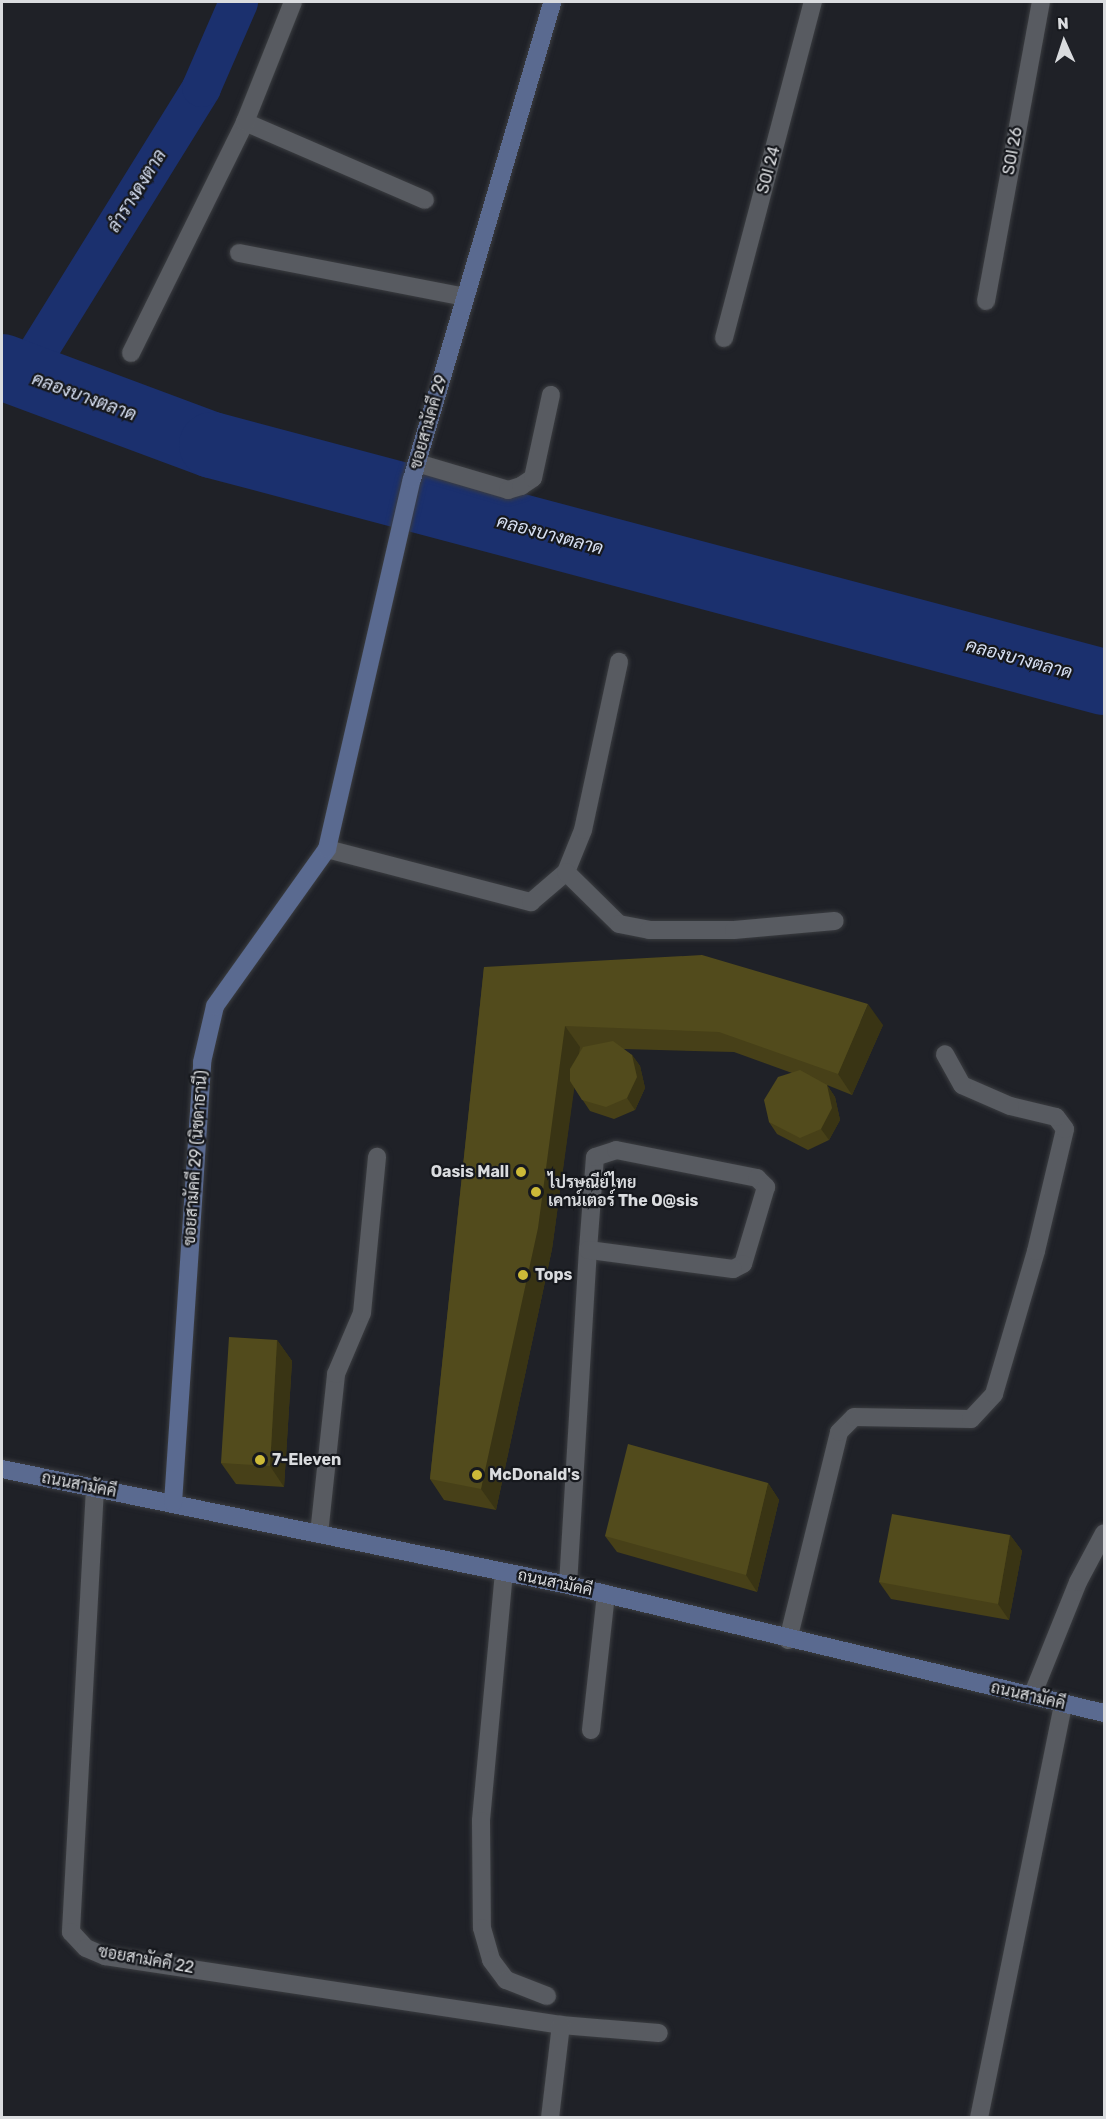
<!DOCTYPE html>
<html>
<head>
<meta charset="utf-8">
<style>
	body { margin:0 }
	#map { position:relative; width:1106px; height:2119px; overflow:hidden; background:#1f2127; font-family:Rubik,Sarabun,sans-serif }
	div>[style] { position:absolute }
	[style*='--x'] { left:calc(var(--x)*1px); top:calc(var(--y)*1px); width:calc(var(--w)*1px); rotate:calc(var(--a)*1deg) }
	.canal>* { height:39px; margin:-19.5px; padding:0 19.5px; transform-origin:19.5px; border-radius:19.5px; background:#1b306e }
	.river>* { height:66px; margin:-33px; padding:0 33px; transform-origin:33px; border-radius:33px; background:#1b306e }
	.roads { filter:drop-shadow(0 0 2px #3b3d41) drop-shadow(0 0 2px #3b3d41) }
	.lane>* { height:18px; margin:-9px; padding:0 9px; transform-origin:9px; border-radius:9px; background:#585b61 }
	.street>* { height:18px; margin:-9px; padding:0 9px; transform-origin:9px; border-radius:9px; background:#585b61 }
	.secondary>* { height:18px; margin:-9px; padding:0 9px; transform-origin:9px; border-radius:9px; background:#5a6a90 }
	.wall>* { inset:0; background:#474018 }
	.shaded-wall>* { inset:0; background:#393414 }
	.building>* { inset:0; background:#524b1c }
	.dots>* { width:16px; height:16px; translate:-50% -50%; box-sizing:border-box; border:3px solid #16181d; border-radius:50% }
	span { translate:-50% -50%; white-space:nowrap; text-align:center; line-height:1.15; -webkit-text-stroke:4.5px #16181d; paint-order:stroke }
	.street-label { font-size:16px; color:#dadcdf }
	.poi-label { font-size:16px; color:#dadcdf; font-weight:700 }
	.right { translate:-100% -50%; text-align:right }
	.left { translate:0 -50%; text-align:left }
	.water-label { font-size:18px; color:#d7e0f3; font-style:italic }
	.frame { position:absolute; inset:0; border:3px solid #dadcdf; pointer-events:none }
	.north { position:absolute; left:1034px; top:12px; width:60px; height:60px; -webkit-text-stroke:4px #16181d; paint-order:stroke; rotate:357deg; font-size:16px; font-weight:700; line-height:24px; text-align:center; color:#dadcdf }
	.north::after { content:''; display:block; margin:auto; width:21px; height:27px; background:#dadcdf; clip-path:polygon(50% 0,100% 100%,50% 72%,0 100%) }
</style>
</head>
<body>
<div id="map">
	<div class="canal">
		<div style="--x:24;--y:373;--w:336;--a:-58.2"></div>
		<div style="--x:201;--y:87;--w:93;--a:-66.5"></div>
	</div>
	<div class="river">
		<div style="--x:2;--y:367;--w:224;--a:20.4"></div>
		<div style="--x:212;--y:445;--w:923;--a:14.88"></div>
	</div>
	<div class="roads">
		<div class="lane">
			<div style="--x:319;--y:1534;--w:161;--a:-83.9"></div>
			<div style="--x:336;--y:1374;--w:66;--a:-66.9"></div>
			<div style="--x:362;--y:1313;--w:157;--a:-84.5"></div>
			<div style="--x:504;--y:1572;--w:250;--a:95.3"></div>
			<div style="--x:481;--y:1821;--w:107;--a:89.5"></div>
			<div style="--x:482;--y:1928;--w:33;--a:74"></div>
			<div style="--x:491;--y:1960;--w:25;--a:53"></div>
			<div style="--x:506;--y:1980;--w:44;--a:21.3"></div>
			<div style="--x:568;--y:1585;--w:336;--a:-86.6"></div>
			<div style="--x:588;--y:1250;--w:93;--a:-85.7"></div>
			<div style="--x:595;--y:1157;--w:22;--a:-18"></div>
			<div style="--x:616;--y:1150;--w:144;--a:11.2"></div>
			<div style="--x:757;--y:1178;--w:13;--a:45"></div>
			<div style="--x:766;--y:1187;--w:80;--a:106.6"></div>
			<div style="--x:743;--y:1264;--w:11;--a:153"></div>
			<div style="--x:733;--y:1269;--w:146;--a:-172.5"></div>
			<div style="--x:788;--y:1640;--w:214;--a:-76.2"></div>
			<div style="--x:839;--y:1432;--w:21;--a:-45"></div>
			<div style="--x:854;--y:1417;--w:117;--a:1"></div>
			<div style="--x:971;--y:1419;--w:34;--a:-47"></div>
			<div style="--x:994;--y:1394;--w:149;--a:-73.6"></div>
			<div style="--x:1036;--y:1251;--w:125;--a:-76.6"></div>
			<div style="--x:1065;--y:1129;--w:15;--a:-127"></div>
			<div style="--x:1056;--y:1117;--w:47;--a:-166.6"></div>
			<div style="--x:1010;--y:1106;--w:52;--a:-156.4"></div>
			<div style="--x:962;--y:1085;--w:35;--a:-119"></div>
			<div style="--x:1032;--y:1696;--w:123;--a:-68"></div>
			<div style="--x:1078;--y:1582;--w:55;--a:-62"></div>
			<div style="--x:591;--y:1730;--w:137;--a:-83.7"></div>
			<div style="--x:979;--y:2118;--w:422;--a:-78.5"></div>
		</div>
		<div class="street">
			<div style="--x:245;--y:122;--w:196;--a:23.4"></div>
			<div style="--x:239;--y:253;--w:230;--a:11"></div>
			<div style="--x:986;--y:301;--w:304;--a:-79.6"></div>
			<div style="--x:724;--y:338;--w:348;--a:-75.2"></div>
			<div style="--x:131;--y:353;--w:258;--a:-63.7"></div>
			<div style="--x:245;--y:122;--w:129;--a:-68.2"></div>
			<div style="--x:417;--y:463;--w:95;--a:16.5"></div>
			<div style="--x:508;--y:490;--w:14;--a:-17"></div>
			<div style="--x:521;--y:486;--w:14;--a:-34"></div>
			<div style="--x:533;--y:478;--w:85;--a:-77.8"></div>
			<div style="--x:327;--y:849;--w:211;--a:14.6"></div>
			<div style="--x:531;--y:902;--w:46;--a:-40.6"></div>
			<div style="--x:566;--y:872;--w:45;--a:-68"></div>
			<div style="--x:583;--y:830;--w:172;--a:-77.9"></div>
			<div style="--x:566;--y:872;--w:74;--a:44.5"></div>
			<div style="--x:619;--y:924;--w:31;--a:11"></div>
			<div style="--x:649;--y:930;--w:85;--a:0"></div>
			<div style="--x:734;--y:930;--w:101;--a:-5.1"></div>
			<div style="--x:95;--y:1488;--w:445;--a:93.1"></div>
			<div style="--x:71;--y:1932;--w:22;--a:47"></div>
			<div style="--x:86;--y:1948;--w:21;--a:23"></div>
			<div style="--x:105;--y:1956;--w:461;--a:8.6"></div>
			<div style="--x:561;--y:2025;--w:98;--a:4.7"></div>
			<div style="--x:550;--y:2118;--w:94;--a:-83.3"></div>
		</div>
		<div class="secondary">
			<div style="--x:2;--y:1469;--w:578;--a:11.58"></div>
			<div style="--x:568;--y:1585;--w:551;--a:13.43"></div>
			<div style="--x:173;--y:1503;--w:442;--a:-86.2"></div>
			<div style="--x:202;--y:1062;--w:57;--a:-76.9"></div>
			<div style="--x:215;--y:1006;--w:193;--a:-54.5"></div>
			<div style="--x:327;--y:849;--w:380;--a:-77.1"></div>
			<div style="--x:412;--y:479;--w:497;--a:-73.6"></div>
		</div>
	</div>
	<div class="wall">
		<div style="clip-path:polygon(484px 967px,883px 1025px,852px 1095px,827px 1085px,835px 1097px,840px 1120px,829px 1140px,808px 1150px,777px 1134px,769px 1122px,792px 1073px,734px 1052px,623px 1049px,632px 1055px,640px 1066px,645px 1088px,635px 1110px,614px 1119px,590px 1111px,574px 1087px,552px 1249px,496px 1510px,444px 1500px,430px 1479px)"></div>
		<div style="clip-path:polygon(277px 1340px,292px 1361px,284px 1487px,236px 1484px,221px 1463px)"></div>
		<div style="clip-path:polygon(768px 1483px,779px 1500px,757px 1592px,617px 1552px,605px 1536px)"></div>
		<div style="clip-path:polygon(1010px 1535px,1022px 1551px,1009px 1620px,891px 1599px,879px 1582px)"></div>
	</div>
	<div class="shaded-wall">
		<div style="clip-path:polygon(868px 1004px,883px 1025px,852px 1095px,838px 1074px)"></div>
		<div style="clip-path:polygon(565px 1026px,580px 1047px,552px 1249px,496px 1510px,481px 1489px)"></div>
		<div style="clip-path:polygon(632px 1055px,640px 1066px,645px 1088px,635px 1110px,627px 1098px)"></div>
		<div style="clip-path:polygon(827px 1085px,835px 1097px,840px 1120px,829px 1140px,821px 1129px)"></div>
		<div style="clip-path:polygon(277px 1340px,292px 1361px,284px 1487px,270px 1466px)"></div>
		<div style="clip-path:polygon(768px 1483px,779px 1500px,757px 1592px,746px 1575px)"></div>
		<div style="clip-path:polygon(1010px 1535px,1022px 1551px,1009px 1620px,998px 1604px)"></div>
	</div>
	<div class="building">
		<div style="clip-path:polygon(702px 955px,868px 1004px,838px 1074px,719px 1032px,565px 1026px,538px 1228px,481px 1489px,430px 1479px,484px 967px)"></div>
		<div style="clip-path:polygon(613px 1041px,632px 1055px,637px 1077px,627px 1098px,606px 1107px,582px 1100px,570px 1081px,570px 1069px,583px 1047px)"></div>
		<div style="clip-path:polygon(800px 1070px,827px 1085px,832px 1108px,821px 1129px,800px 1138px,769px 1122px,764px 1100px,778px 1077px)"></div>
		<div style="clip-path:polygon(229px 1337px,277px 1340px,270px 1466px,221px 1463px)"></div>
		<div style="clip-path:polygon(628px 1444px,768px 1483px,746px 1575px,605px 1536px)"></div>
		<div style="clip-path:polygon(892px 1514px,1010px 1535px,998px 1604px,879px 1582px)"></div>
	</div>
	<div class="dots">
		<div style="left:521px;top:1172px;background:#ccb938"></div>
		<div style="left:536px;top:1192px;background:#ccb938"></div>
		<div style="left:523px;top:1275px;background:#ccb938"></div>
		<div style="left:260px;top:1460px;background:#ccb938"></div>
		<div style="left:477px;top:1475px;background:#ccb938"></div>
	</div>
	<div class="street-label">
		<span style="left:1013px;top:151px;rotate:-80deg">SOI 26</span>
		<span style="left:769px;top:170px;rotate:-75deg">SOI 24</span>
		<span style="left:429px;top:422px;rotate:-74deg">ซอยสามัคคี 29</span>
		<span style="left:196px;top:1158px;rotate:-86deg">ซอยสามัคคี 29 (นิชดาธานี)</span>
		<span style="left:79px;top:1485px;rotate:11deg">ถนนสามัคคี</span>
		<span style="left:555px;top:1583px;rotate:12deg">ถนนสามัคคี</span>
		<span style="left:1028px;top:1696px;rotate:13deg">ถนนสามัคคี</span>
		<span style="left:146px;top:1960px;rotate:10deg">ซอยสามัคคี 22</span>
	</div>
	<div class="poi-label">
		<span class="right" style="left:509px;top:1172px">Oasis Mall</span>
		<span class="left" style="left:548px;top:1192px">ไปรษณีย์ไทย<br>เคาน์เตอร์ The O@sis</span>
		<span class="left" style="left:535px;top:1275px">Tops</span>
		<span class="left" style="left:272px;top:1460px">7-Eleven</span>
		<span class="left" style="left:489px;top:1475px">McDonald's</span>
	</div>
	<div class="water-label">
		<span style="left:137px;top:191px;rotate:-58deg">ลำรางดงตาล</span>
		<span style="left:84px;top:397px;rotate:20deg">คลองบางตลาด</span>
		<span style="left:550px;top:535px;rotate:15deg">คลองบางตลาด</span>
		<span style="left:1019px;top:659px;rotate:15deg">คลองบางตลาด</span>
	</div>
	<div class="frame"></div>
	<div class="north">N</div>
</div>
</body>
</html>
